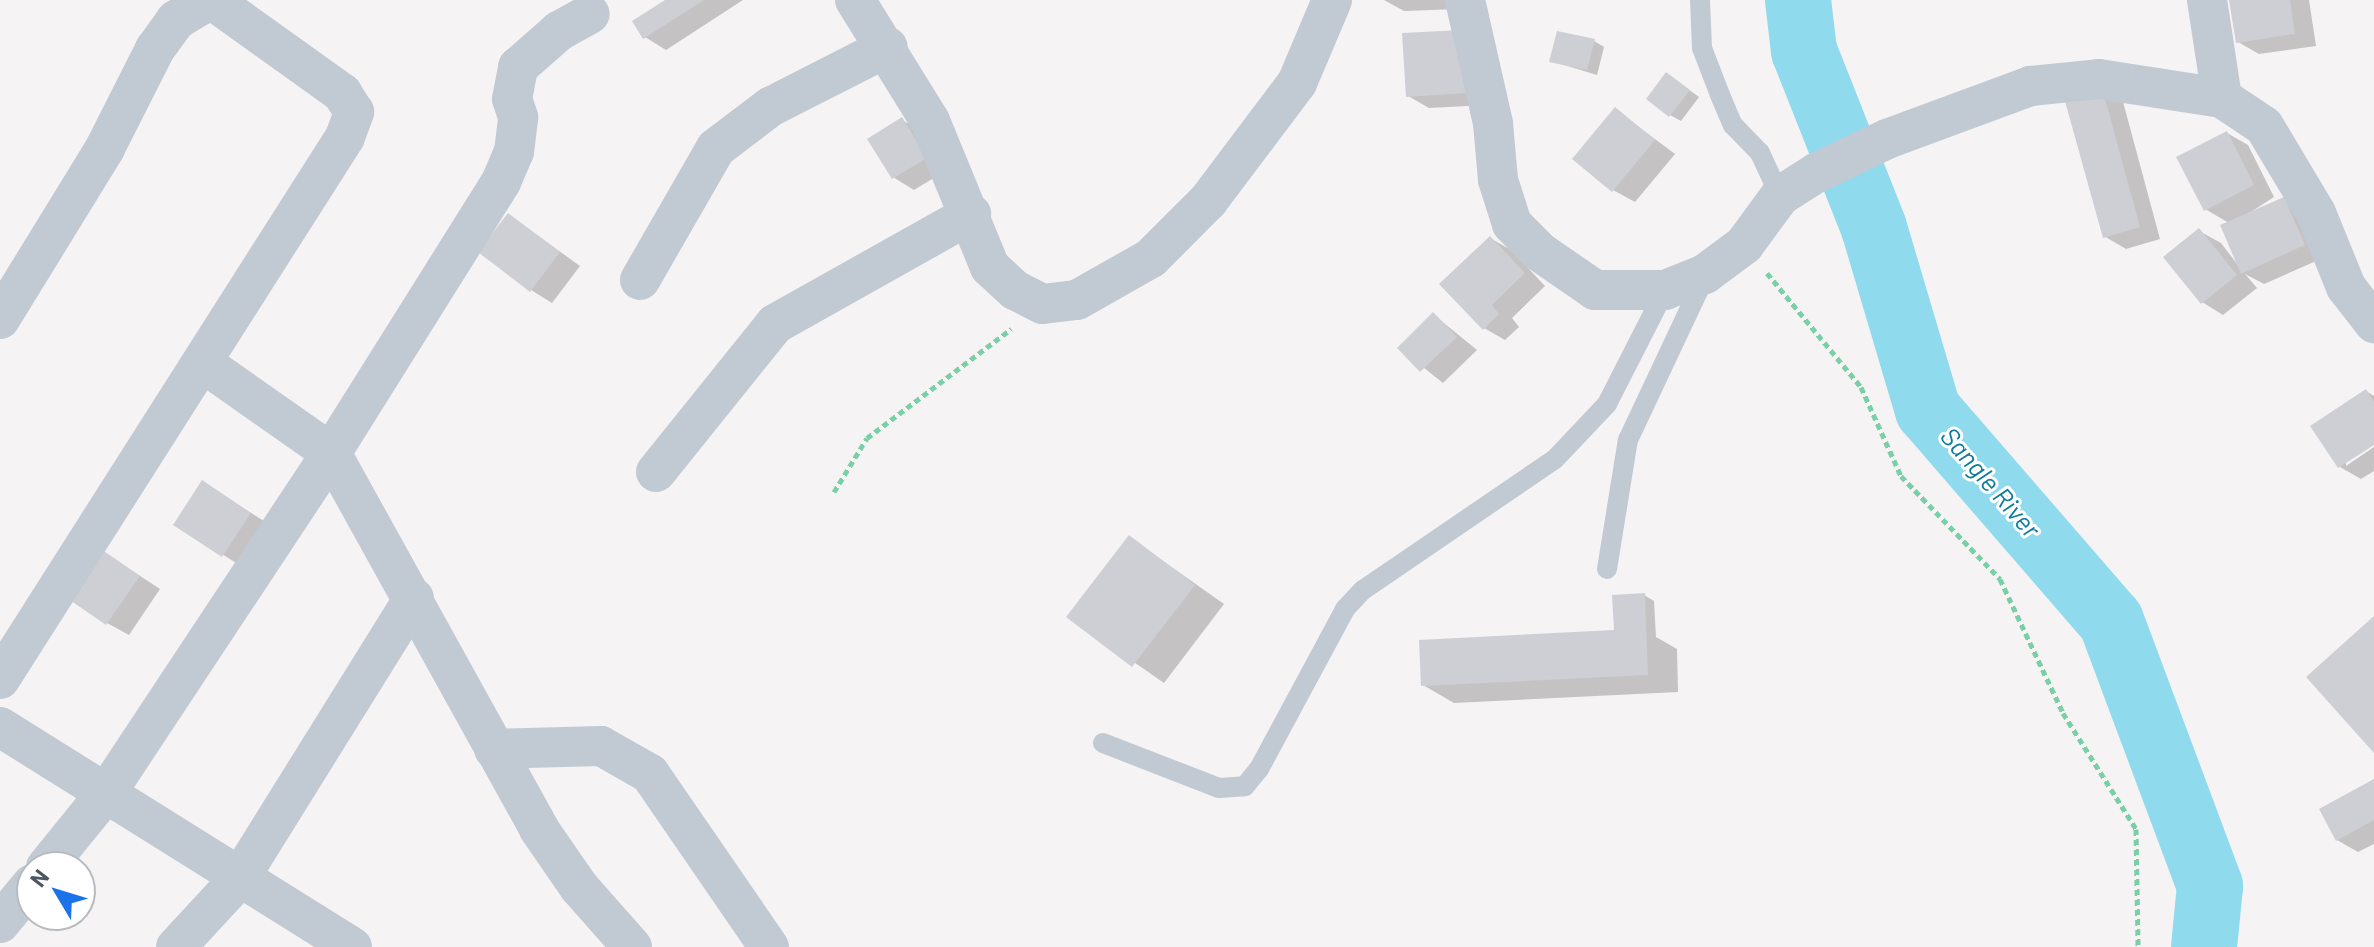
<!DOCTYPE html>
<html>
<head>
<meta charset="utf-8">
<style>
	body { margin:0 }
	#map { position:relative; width:2374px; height:947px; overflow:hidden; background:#f5f3f3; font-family:Barlow,sans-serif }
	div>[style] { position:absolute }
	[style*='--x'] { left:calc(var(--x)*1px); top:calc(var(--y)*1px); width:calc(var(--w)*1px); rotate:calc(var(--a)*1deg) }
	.shadow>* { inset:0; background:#0003 }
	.river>* { height:66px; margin:-33px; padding:0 33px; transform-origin:33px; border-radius:33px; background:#90daee }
	.building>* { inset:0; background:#cdcfd5 }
	.path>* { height:5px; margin-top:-2.5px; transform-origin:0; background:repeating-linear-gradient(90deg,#7ad0a6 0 6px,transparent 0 10px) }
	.service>* { height:20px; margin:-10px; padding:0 10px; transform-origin:10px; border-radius:10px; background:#c1cad2 }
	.minor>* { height:40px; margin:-20px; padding:0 20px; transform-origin:20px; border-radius:20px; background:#c1cad2 }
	span { translate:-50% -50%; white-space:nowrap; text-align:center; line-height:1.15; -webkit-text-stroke:6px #fff; paint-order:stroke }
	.water-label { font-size:26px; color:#0c7c9b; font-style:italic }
	.north { position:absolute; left:16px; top:851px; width:80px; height:80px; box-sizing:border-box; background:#fff; border:2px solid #b7bbc0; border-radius:50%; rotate:308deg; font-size:22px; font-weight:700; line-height:32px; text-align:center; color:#4a5661 }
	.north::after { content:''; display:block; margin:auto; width:28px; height:36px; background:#1a73e8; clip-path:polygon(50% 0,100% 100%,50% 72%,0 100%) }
</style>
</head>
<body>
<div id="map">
	<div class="shadow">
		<div style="clip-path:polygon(669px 0,743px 0,666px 50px,645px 37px)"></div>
		<div style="clip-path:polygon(1384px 0,1460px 0,1460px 9px,1404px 11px)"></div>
		<div style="clip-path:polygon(2231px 0,2309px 0,2316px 46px,2259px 54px,2238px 42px)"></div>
		<div style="clip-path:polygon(1404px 35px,1487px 105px,1429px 108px,1408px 96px)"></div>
		<div style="clip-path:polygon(1594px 41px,1604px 47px,1597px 75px,1551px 61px)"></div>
		<div style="clip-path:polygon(1677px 81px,1699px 97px,1681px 121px,1670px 115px)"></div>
		<div style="clip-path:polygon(2066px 95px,2122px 98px,2160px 239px,2126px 249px,2104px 236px)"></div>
		<div style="clip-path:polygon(1616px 110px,1675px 154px,1635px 202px,1613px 190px)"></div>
		<div style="clip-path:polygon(902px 120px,923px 132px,947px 170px,914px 190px,893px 177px)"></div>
		<div style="clip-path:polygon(2227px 133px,2248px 145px,2274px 197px,2243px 217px,2284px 199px,2325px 257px,2264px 284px,2245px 274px,2257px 288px,2223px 315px,2202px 302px,2199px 231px,2221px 243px,2238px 265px,2229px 223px,2205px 209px)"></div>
		<div style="clip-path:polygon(509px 215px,580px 266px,552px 303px,531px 290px)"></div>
		<div style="clip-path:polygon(1490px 238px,1511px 250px,1545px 286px,1512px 318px,1519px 327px,1505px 340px,1484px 328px)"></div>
		<div style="clip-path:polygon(1434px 315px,1477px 350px,1443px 383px,1399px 348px)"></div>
		<div style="clip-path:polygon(2366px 391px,2374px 396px,2374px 442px,2346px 461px,2346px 466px,2374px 447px,2374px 471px,2361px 479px,2340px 467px)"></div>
		<div style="clip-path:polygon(203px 483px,272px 526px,244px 568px,176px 525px)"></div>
		<div style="clip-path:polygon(1129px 537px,1224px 604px,1164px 683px,1069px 617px)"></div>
		<div style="clip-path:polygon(99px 549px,160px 589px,129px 635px,107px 623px)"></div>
		<div style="clip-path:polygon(1644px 595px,1654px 601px,1656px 637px,1677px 649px,1678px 692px,1454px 703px,1423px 685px,1616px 632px)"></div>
		<div style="clip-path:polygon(2374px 781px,2374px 844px,2358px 852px,2337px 840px)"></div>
	</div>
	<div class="river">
		<div style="--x:1798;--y:0;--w:51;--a:83.3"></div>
		<div style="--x:1804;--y:51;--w:190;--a:68.4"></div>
		<div style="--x:1874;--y:228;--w:190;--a:73.5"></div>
		<div style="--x:1928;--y:410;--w:279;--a:49.1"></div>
		<div style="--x:2111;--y:621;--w:283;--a:69.5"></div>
		<div style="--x:2210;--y:886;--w:61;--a:95.6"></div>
	</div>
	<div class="building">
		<div style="clip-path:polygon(665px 0,704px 0,643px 39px,632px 21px)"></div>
		<div style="clip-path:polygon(2229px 0,2290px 0,2295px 34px,2236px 43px)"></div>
		<div style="clip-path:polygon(1462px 30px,1466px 93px,1406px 97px,1402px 33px)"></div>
		<div style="clip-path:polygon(1557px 31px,1595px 39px,1587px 70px,1549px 62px)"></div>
		<div style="clip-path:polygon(1666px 72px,1690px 90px,1669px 117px,1646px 99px)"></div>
		<div style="clip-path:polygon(2101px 84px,2140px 227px,2103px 238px,2063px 94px)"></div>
		<div style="clip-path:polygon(1615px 107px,1655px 140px,1612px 192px,1572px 159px)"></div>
		<div style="clip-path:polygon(902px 117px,927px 158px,892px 179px,867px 139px)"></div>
		<div style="clip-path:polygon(2227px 131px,2254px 185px,2204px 211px,2176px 157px)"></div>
		<div style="clip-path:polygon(2284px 197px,2305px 245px,2241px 274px,2220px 225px)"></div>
		<div style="clip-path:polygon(508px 213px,560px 252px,530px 292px,478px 252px)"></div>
		<div style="clip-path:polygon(2199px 228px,2237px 275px,2201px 304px,2163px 257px)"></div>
		<div style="clip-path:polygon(1490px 236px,1525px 273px,1492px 305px,1499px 314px,1483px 330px,1439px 284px)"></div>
		<div style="clip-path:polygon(1433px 312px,1457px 337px,1420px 372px,1397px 348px)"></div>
		<div style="clip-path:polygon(2366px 389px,2374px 402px,2374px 445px,2338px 468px,2310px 426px)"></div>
		<div style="clip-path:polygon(202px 480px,251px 513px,222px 557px,173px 525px)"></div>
		<div style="clip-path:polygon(1129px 535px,1195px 585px,1132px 667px,1066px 617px)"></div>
		<div style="clip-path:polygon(98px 547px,140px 576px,106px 625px,64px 596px)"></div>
		<div style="clip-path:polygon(1645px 593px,1648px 675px,1421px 686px,1419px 640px,1614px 630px,1612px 595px)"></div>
		<div style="clip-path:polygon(2374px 616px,2374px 753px,2306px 677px)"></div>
		<div style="clip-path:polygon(2374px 779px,2374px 820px,2336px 841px,2319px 809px)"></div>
	</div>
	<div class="path">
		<div style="--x:1767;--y:273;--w:148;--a:50.5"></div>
		<div style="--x:1861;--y:387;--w:98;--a:65.8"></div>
		<div style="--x:1901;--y:476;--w:143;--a:46.1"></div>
		<div style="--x:2000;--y:579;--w:148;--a:64.8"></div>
		<div style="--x:2063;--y:713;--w:137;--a:57.8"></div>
		<div style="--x:2136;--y:829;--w:118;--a:89"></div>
		<div style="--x:834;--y:492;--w:63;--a:-58.6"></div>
		<div style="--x:867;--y:438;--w:181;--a:-37.1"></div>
	</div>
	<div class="service">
		<div style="--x:1700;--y:0;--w:48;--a:87.6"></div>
		<div style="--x:1702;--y:48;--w:50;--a:69"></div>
		<div style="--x:1720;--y:95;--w:33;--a:67"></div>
		<div style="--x:1733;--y:125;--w:39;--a:46"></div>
		<div style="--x:1760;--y:153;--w:47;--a:65.1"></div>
		<div style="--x:1607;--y:569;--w:131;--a:-80.8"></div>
		<div style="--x:1628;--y:440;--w:181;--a:-64.8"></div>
		<div style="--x:1103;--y:743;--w:124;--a:21.2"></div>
		<div style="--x:1219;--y:788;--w:26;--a:-4"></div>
		<div style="--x:1245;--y:786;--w:22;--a:-51"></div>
		<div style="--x:1259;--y:769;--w:182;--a:-61.7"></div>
		<div style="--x:1345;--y:609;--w:26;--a:-47"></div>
		<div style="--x:1363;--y:590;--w:232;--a:-34.3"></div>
		<div style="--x:1555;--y:459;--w:76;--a:-46.6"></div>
		<div style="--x:1607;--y:404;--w:128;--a:-63"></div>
	</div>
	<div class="minor">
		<div style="--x:855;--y:0;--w:142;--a:58.2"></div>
		<div style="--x:930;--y:121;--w:158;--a:67.7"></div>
		<div style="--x:990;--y:267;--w:34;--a:43"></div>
		<div style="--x:1015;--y:290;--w:31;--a:27"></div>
		<div style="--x:1043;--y:304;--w:34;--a:-7"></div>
		<div style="--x:1077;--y:300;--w:85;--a:-29.6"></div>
		<div style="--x:1151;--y:258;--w:81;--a:-45"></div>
		<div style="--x:1208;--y:201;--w:148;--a:-53"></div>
		<div style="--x:1297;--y:83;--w:90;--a:-67.1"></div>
		<div style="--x:1465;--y:0;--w:126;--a:77.2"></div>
		<div style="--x:1493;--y:123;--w:57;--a:85"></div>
		<div style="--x:1498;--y:180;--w:46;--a:72.3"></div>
		<div style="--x:1512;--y:224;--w:40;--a:45"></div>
		<div style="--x:1540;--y:252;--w:67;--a:34.6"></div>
		<div style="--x:1595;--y:290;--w:70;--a:0"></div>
		<div style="--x:1665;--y:290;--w:43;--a:-21.8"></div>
		<div style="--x:1705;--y:274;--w:49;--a:-36.6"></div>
		<div style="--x:1744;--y:245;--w:61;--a:-53.7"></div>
		<div style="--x:1780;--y:196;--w:43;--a:-32.6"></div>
		<div style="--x:1816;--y:173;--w:79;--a:-25.6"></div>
		<div style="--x:1887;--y:139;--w:153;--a:-20.3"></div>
		<div style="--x:2030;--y:86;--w:69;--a:-5.8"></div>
		<div style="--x:2099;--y:79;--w:124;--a:8.8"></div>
		<div style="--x:2222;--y:98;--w:50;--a:33.7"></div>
		<div style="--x:2264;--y:126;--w:101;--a:59.1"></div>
		<div style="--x:2316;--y:213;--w:80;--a:67.9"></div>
		<div style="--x:2346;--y:287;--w:46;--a:52.1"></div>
		<div style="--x:2207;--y:0;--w:99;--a:81.3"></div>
		<div style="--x:640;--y:280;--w:152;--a:-60.1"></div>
		<div style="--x:716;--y:148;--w:68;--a:-37.2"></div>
		<div style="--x:770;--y:107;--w:132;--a:-27"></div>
		<div style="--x:0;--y:319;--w:201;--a:-58.4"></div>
		<div style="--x:105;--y:148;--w:111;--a:-63.2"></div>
		<div style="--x:155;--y:49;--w:36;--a:-54"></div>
		<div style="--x:176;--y:20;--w:39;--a:-31"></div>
		<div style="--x:203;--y:363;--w:156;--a:35.1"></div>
		<div style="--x:331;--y:453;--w:430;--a:61"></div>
		<div style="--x:539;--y:829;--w:70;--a:55.4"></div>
		<div style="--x:579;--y:887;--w:80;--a:48.5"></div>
		<div style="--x:656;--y:472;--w:190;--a:-51.2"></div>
		<div style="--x:775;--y:324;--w:225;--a:-29.3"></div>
		<div style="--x:0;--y:679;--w:642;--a:-57.52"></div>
		<div style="--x:345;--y:137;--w:27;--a:-70"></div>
		<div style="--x:354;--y:112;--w:22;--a:-122"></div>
		<div style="--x:342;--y:93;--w:160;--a:-144.4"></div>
		<div style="--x:0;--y:727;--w:415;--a:32"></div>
		<div style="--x:494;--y:749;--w:107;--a:-1.6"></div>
		<div style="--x:601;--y:746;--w:56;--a:29.7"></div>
		<div style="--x:650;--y:774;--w:210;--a:55.5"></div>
		<div style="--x:46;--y:867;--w:97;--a:-50.9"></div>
		<div style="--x:107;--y:792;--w:406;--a:-56.5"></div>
		<div style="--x:331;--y:453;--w:320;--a:-57.9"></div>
		<div style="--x:501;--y:182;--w:33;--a:-67"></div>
		<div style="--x:514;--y:152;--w:35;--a:-83"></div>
		<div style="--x:518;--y:117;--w:19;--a:-108"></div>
		<div style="--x:512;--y:99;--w:33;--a:-79"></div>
		<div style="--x:518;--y:67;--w:55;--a:-41.3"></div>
		<div style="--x:559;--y:31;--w:35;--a:-29"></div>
		<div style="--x:0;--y:923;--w:50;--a:-50.6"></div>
		<div style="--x:176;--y:947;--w:93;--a:-47.2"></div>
		<div style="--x:239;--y:879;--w:331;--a:-58.1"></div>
	</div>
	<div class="water-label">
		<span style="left:1991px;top:482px;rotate:49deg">Sangle River</span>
	</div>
	<div class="north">N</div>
</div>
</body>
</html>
